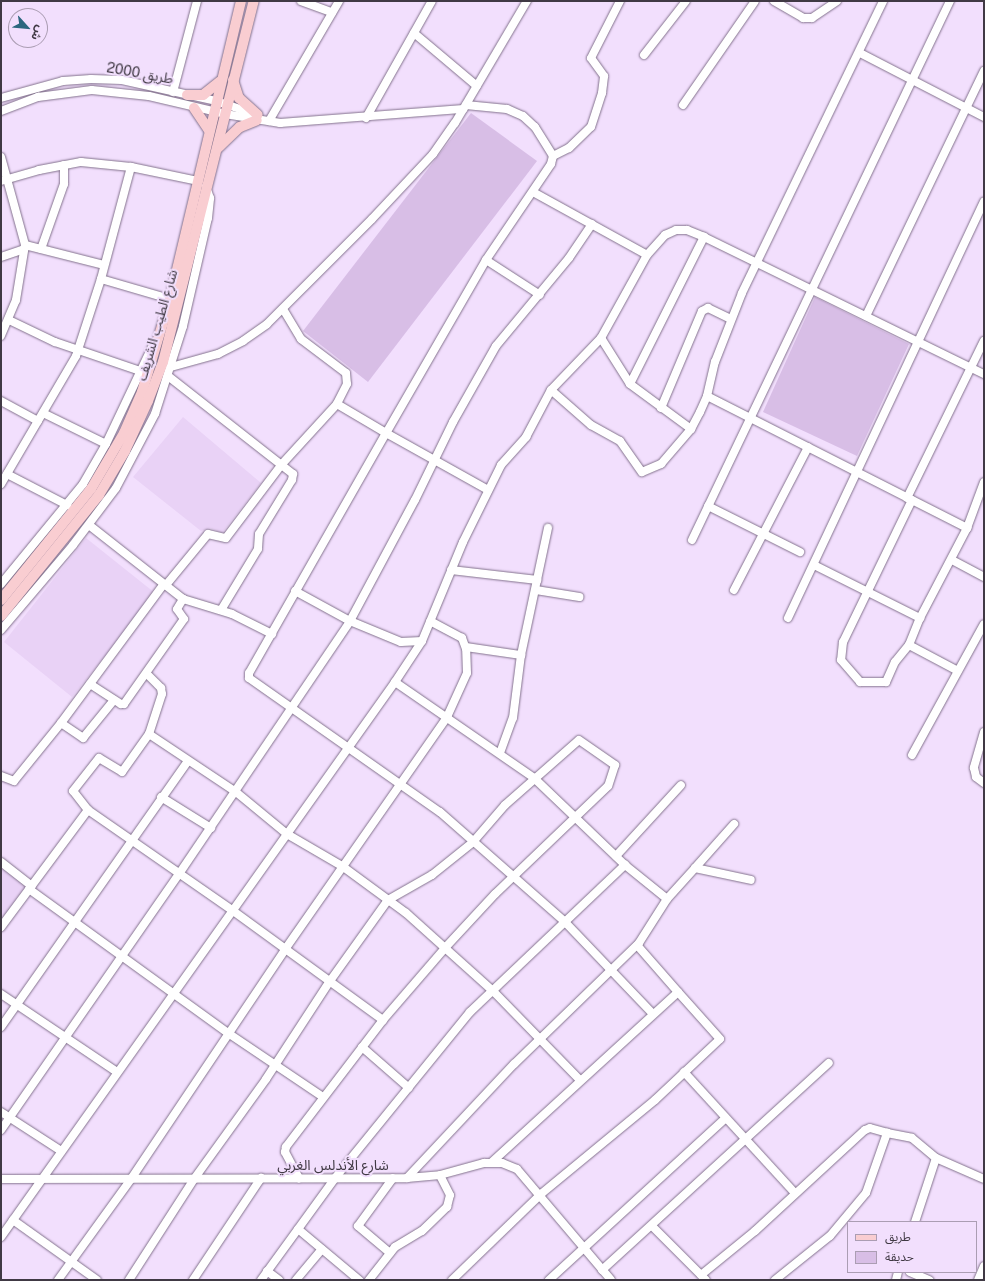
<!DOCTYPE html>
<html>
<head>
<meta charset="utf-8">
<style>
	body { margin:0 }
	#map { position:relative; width:985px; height:1281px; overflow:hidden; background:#f2dffd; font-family:"Public Sans","Noto Sans Arabic",sans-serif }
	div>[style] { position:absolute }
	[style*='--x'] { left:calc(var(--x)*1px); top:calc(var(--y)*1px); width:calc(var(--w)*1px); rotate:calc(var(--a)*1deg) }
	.built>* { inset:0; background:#e9d2f6 }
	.green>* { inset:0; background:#d8bee6 }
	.roads { filter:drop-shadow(0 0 1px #83728d) drop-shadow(0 0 1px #83728d) }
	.minor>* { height:8px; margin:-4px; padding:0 4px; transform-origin:4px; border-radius:4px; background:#fff }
	.major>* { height:10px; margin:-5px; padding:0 5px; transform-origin:5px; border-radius:5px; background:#f9cdd1 }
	span { translate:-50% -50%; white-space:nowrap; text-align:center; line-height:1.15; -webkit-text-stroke:4px #f2dffd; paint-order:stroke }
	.street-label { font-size:14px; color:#403944 }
	.frame { position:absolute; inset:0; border:2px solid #403944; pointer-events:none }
	.legend { position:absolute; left:847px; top:1221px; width:130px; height:52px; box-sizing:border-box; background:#f2dffd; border:1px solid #ab9db3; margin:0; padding:5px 7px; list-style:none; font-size:12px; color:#403944 }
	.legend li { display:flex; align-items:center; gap:8px; height:20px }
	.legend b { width:20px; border:1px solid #ab9db3 }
	.north { position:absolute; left:8px; top:8px; width:40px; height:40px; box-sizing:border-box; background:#f2dffd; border:1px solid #ab9db3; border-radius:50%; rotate:117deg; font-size:11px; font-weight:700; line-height:16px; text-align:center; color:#403944 }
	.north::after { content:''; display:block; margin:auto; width:14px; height:18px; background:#2c677f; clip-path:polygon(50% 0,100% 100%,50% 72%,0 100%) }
</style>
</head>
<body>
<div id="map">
	<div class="built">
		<div style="clip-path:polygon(183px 417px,261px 483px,222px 533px,210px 528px,201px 531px,133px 477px)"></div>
		<div style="clip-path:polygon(86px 538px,155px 593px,72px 697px,4px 642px)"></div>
		<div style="clip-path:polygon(1px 866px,30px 887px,1px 922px)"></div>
	</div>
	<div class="green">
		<div style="clip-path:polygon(471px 113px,537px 161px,368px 382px,303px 331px)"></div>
		<div style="clip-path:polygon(815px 297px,909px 344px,857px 456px,763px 412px)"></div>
	</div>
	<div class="roads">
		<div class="minor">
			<div style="--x:301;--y:1;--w:33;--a:20"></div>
			<div style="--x:774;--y:1;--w:34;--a:30"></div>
			<div style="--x:803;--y:18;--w:9;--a:0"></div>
			<div style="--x:812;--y:18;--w:30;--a:-34"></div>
			<div style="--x:414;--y:33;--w:82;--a:40.1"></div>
			<div style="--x:860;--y:53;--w:140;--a:27.3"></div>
			<div style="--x:644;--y:55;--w:68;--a:-52.1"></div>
			<div style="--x:173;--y:92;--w:94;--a:-75.2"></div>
			<div style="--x:1;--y:98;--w:64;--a:-15.3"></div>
			<div style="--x:63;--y:81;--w:28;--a:-4"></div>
			<div style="--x:91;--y:79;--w:31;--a:2"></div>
			<div style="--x:122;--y:80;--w:96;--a:12.6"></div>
			<div style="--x:216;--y:101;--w:41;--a:18.4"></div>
			<div style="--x:466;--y:105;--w:41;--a:5.6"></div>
			<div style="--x:507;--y:109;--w:17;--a:24"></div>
			<div style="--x:523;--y:116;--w:16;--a:43"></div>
			<div style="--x:535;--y:127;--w:34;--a:58"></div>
			<div style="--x:553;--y:156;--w:8;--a:104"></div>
			<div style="--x:551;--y:164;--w:116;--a:124.1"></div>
			<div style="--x:486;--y:260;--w:200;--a:120"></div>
			<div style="--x:386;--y:433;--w:117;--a:29.2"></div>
			<div style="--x:683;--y:105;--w:126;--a:-55.3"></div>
			<div style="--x:1;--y:111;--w:40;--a:-21"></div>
			<div style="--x:38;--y:97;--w:54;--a:-7.4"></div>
			<div style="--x:92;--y:90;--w:57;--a:6"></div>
			<div style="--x:149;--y:96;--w:78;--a:13.3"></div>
			<div style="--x:225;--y:114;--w:56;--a:9.3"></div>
			<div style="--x:280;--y:123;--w:184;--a:-4.4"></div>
			<div style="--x:366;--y:118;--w:134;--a:-60.6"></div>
			<div style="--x:269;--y:121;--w:139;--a:-59.7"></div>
			<div style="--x:553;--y:156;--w:18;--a:-27"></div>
			<div style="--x:569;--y:148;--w:30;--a:-44"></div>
			<div style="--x:591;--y:127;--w:36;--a:-72"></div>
			<div style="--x:602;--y:93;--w:17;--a:-83"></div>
			<div style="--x:604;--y:76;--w:22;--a:-126"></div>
			<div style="--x:591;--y:58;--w:64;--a:-63"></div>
			<div style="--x:1;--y:157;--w:91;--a:74.7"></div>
			<div style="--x:25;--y:245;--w:56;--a:99.3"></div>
			<div style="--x:16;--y:300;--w:39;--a:113"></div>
			<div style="--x:1;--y:181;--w:40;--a:-16"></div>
			<div style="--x:39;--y:170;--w:43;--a:-10.8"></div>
			<div style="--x:81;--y:162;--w:50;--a:5.7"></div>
			<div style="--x:131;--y:167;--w:68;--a:11.8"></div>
			<div style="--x:533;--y:192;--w:130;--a:28.9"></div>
			<div style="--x:25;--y:245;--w:81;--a:14.2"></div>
			<div style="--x:41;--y:249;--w:69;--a:-70.5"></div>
			<div style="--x:64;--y:184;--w:19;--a:-90"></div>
			<div style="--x:1;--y:257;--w:24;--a:-19"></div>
			<div style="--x:486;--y:260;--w:64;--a:32.9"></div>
			<div style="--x:101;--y:279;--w:72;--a:16.2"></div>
			<div style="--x:283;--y:309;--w:35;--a:59"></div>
			<div style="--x:301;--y:339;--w:56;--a:37.1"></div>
			<div style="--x:346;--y:373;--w:11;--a:85"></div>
			<div style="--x:347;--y:384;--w:22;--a:117"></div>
			<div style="--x:866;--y:316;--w:272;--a:-64.3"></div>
			<div style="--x:9;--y:320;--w:51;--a:25.6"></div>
			<div style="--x:55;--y:342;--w:90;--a:18.8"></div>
			<div style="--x:601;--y:338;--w:54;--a:57.8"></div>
			<div style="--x:630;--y:384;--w:76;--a:36.4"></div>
			<div style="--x:171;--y:367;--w:49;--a:-15.5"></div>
			<div style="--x:218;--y:354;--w:28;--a:-27"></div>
			<div style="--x:243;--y:341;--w:29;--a:-35"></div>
			<div style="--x:267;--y:324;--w:148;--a:-45"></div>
			<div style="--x:372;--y:219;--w:89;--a:-46.8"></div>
			<div style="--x:433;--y:154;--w:38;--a:-55"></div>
			<div style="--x:455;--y:123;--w:142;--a:-59.5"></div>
			<div style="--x:168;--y:376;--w:159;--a:38.1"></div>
			<div style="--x:293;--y:474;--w:6;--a:99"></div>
			<div style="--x:292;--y:480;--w:63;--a:121.4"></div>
			<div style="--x:259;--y:534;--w:15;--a:94"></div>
			<div style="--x:258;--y:549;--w:71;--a:121.2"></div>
			<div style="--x:630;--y:384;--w:165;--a:-63.3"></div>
			<div style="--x:551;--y:390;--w:53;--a:41.2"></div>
			<div style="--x:591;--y:425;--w:33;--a:29"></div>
			<div style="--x:620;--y:441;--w:38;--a:55"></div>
			<div style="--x:642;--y:472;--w:21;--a:-23"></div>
			<div style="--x:661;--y:464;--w:46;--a:-49.4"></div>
			<div style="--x:691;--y:429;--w:19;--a:-62"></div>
			<div style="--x:700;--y:412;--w:17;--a:-66"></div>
			<div style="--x:707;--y:396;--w:35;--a:-77"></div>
			<div style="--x:715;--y:362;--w:74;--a:-68.6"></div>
			<div style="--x:742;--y:293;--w:324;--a:-64.2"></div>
			<div style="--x:707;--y:396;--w:292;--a:26.9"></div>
			<div style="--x:1;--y:401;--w:42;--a:28.4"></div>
			<div style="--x:661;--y:408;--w:105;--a:-67.1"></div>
			<div style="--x:702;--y:311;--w:7;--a:-27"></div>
			<div style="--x:708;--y:308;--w:25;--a:26"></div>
			<div style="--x:43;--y:413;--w:70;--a:26.2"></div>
			<div style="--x:7;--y:474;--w:68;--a:27.3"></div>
			<div style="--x:1;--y:484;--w:148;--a:-59.6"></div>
			<div style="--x:76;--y:356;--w:81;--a:-72"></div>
			<div style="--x:101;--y:279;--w:116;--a:-75"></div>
			<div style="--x:907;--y:498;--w:175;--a:-63.9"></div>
			<div style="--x:912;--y:500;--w:158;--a:115.9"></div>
			<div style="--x:843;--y:642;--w:18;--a:96"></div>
			<div style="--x:841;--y:660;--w:29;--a:49"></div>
			<div style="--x:860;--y:682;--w:26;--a:0"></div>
			<div style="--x:886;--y:682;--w:22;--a:-66"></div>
			<div style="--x:895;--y:662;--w:22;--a:-51"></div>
			<div style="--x:909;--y:645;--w:29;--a:-68"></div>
			<div style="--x:920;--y:618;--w:102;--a:-62.4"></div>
			<div style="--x:967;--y:528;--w:49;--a:-69.7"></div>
			<div style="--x:708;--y:506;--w:103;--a:26.6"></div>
			<div style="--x:89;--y:525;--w:120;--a:38.2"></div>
			<div style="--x:183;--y:599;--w:51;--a:17"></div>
			<div style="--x:232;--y:614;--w:45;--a:26.6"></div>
			<div style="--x:692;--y:540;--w:598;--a:-64.42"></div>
			<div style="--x:952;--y:560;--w:36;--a:28"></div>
			<div style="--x:814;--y:565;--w:119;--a:26.6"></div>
			<div style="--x:451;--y:570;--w:87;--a:6.6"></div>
			<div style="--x:1;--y:584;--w:129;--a:-50.6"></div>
			<div style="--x:83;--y:484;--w:46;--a:-60.1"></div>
			<div style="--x:106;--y:444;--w:112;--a:-64.6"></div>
			<div style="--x:166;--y:585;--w:66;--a:-50.5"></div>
			<div style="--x:208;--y:534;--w:18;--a:13"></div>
			<div style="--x:226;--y:538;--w:93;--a:-52.9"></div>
			<div style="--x:282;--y:464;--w:81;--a:-47.5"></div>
			<div style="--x:337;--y:404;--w:57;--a:30.6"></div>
			<div style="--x:386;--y:433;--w:276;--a:119.7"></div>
			<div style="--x:249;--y:673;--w:5;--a:90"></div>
			<div style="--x:249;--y:678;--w:233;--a:35.1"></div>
			<div style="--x:440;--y:812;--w:167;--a:41.3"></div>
			<div style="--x:565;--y:922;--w:127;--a:46.3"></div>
			<div style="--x:536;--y:590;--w:44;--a:9.2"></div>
			<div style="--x:734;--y:590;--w:161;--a:-62.6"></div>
			<div style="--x:295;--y:591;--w:63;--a:28.6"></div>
			<div style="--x:350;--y:621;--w:55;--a:22.4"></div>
			<div style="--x:401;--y:642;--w:21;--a:-3"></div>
			<div style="--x:788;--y:618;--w:460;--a:-64.8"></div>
			<div style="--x:1;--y:630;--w:111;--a:-49.7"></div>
			<div style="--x:73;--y:545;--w:71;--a:-53"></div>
			<div style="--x:116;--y:488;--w:84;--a:-62.2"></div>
			<div style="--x:155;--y:414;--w:92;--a:-72.3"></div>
			<div style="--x:183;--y:326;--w:111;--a:-77"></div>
			<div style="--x:208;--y:218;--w:20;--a:-84"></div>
			<div style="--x:210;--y:198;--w:12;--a:-110"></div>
			<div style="--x:909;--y:645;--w:55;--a:28"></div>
			<div style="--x:466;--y:647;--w:56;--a:8.3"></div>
			<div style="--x:147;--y:674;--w:20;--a:45"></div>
			<div style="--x:161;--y:688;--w:6;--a:81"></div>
			<div style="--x:162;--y:694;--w:42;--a:108"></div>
			<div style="--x:149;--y:734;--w:105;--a:33.7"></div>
			<div style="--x:236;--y:792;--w:66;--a:39.5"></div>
			<div style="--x:287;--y:834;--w:64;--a:30.2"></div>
			<div style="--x:342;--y:866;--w:79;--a:36.3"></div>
			<div style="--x:406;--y:913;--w:118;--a:41.9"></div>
			<div style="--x:494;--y:992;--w:123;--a:45.7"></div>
			<div style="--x:395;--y:682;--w:169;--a:34.6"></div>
			<div style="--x:534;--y:778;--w:126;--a:43.7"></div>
			<div style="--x:625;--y:865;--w:54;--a:39"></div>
			<div style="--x:667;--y:899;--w:52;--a:122.5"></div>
			<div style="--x:639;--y:943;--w:174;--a:135.9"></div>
			<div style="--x:514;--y:1064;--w:156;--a:133.2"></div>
			<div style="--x:90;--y:684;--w:37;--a:33"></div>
			<div style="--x:121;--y:704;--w:3;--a:0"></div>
			<div style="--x:124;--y:704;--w:104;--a:-54.8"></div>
			<div style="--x:184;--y:619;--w:12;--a:-125"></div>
			<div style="--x:177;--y:609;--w:12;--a:-59"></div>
			<div style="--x:61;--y:723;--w:27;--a:34"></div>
			<div style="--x:83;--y:738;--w:49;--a:-50.8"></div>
			<div style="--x:984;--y:732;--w:37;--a:106"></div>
			<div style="--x:974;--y:768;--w:9;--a:77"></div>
			<div style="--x:976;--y:777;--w:10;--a:37"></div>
			<div style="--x:500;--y:753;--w:37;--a:-70"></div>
			<div style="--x:513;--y:718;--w:64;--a:-82.8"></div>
			<div style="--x:521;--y:655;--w:130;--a:-78"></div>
			<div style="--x:912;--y:755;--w:149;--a:-61.2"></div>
			<div style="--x:1;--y:776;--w:14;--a:21"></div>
			<div style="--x:14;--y:781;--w:75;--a:-51"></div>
			<div style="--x:61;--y:723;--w:173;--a:-53.5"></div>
			<div style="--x:161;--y:797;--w:59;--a:31.8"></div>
			<div style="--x:88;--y:810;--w:24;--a:-128"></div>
			<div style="--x:73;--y:791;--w:42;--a:-51.8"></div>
			<div style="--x:99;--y:758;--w:27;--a:31"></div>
			<div style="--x:122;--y:772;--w:47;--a:-54.6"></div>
			<div style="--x:616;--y:856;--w:96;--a:-47.5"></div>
			<div style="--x:1;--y:862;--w:39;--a:38"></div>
			<div style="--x:695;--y:868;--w:59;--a:-48.4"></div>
			<div style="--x:29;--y:889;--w:246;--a:35.9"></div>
			<div style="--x:228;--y:1033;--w:115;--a:34"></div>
			<div style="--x:667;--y:899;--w:42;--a:-47.9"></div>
			<div style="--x:695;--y:868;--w:57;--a:12.1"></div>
			<div style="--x:1;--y:927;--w:146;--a:-53.4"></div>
			<div style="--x:88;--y:810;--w:175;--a:34.8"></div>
			<div style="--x:232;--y:910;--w:187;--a:36.1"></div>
			<div style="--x:1;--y:994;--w:140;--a:33.9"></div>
			<div style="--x:1;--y:1027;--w:325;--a:-54.9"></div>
			<div style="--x:362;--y:1047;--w:62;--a:41.1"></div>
			<div style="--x:684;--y:1072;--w:164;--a:47.5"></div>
			<div style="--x:1;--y:1112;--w:72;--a:33"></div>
			<div style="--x:1;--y:1130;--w:312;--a:-55.2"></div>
			<div style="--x:179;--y:874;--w:305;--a:-55.9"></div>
			<div style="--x:350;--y:621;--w:137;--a:-61.8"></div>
			<div style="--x:415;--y:500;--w:87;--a:-64"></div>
			<div style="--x:453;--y:422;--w:87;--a:-60.5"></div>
			<div style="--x:496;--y:346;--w:114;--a:-50.3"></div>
			<div style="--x:569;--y:258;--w:41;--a:-55.9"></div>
			<div style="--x:492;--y:1162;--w:252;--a:-42.4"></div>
			<div style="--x:678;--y:992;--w:62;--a:-131.1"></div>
			<div style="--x:1;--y:1179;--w:406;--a:-0.1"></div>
			<div style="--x:407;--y:1178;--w:33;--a:-5"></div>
			<div style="--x:440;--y:1175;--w:46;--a:-15.3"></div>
			<div style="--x:484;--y:1163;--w:18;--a:0"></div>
			<div style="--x:502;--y:1163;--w:16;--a:22"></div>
			<div style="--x:517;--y:1169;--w:145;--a:49.7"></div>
			<div style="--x:13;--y:1220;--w:103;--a:35.5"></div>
			<div style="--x:915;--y:1222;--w:67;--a:-71.8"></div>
			<div style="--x:652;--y:1226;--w:76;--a:45"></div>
			<div style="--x:298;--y:1229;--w:80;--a:39.9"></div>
			<div style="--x:1;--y:1237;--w:681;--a:-54.63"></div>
			<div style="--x:395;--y:682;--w:49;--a:-56.6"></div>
			<div style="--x:422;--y:641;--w:107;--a:-67.5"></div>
			<div style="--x:463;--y:542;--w:86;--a:-63.7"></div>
			<div style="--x:501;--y:465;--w:38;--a:-48"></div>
			<div style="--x:526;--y:437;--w:53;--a:-62"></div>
			<div style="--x:551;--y:390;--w:72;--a:-46.1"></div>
			<div style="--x:601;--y:338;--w:95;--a:-61"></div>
			<div style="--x:647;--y:255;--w:27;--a:-48"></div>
			<div style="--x:665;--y:235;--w:12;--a:-24"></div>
			<div style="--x:676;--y:230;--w:11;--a:0"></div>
			<div style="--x:687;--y:230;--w:18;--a:22"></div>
			<div style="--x:704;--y:237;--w:312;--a:26.1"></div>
			<div style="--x:390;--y:1253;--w:42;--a:-139.8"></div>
			<div style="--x:358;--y:1226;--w:59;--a:-53.9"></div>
			<div style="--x:602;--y:1270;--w:307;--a:-42.4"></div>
			<div style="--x:267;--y:1271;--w:15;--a:37"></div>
			<div style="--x:910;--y:1272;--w:21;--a:23"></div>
			<div style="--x:701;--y:1275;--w:70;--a:-39.2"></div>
			<div style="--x:755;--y:1231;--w:149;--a:-42.6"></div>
			<div style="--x:865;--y:1130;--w:5;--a:-22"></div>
			<div style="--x:870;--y:1128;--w:18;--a:16"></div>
			<div style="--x:58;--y:1280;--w:125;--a:-54.1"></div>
			<div style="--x:131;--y:1179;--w:278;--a:-56.1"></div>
			<div style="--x:286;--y:948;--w:282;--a:-55.1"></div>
			<div style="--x:447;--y:717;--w:48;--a:-65.6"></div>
			<div style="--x:467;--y:673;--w:24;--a:-92"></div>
			<div style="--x:466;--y:649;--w:12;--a:-110"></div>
			<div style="--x:462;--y:638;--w:36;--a:-152"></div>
			<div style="--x:129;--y:1280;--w:120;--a:-57.2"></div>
			<div style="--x:194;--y:1179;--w:123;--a:-54.2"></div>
			<div style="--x:266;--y:1079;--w:117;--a:-56.9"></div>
			<div style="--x:330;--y:981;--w:100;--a:-54.4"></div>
			<div style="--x:388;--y:900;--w:51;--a:-29.6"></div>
			<div style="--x:432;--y:875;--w:53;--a:-38.8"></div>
			<div style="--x:473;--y:842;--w:49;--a:-49.1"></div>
			<div style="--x:505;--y:805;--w:98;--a:-41.3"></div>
			<div style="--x:579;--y:740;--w:44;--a:34.8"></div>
			<div style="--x:615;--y:765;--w:22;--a:108"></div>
			<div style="--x:608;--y:786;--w:156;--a:136.3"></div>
			<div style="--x:495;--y:894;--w:72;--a:132.8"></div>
			<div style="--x:446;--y:947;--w:96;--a:130.8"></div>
			<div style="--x:383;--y:1020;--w:160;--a:127.4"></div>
			<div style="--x:286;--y:1147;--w:5;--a:101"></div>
			<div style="--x:285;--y:1152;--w:30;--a:62"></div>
			<div style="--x:193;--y:1280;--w:123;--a:-56.3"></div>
			<div style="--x:261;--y:1280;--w:126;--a:-54"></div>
			<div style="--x:335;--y:1178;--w:214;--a:-50.9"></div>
			<div style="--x:470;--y:1012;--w:214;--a:-43.5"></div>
			<div style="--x:296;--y:1280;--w:40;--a:-50"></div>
			<div style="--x:369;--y:1280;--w:42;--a:-51.8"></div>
			<div style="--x:395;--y:1247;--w:31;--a:-31"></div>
			<div style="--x:422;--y:1231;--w:35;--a:-44"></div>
			<div style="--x:447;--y:1207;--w:12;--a:-76"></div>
			<div style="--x:450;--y:1195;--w:22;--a:-117"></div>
			<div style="--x:452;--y:1280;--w:124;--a:-44"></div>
			<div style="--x:541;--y:1194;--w:148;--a:-39.5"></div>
			<div style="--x:655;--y:1100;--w:89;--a:-43.2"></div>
			<div style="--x:720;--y:1039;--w:63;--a:-131.8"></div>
			<div style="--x:549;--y:1280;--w:239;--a:-42.5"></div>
			<div style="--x:775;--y:1280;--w:70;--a:-38.7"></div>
			<div style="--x:830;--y:1236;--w:56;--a:-50.1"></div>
			<div style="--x:866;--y:1193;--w:64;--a:-70.7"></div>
			<div style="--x:887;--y:1133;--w:25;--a:11"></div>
			<div style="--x:912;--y:1138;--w:31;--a:40"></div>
			<div style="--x:936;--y:1158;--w:52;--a:23.6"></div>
			<div style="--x:896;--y:1280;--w:8;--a:-76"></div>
			<div style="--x:978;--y:1280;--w:15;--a:-67"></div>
		</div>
		<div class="major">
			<div style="--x:233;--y:80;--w:19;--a:72"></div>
			<div style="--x:239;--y:98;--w:25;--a:42"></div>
			<div style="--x:187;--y:95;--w:16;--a:0"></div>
			<div style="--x:203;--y:95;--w:21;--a:-39"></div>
			<div style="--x:194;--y:108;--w:27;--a:56"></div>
			<div style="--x:218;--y:148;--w:30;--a:-44"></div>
			<div style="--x:240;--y:127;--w:18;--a:-22"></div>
			<div style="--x:1;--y:600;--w:143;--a:-51"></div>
			<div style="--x:91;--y:489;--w:65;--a:-59.5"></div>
			<div style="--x:124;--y:433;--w:45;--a:-66.3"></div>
			<div style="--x:142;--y:392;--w:97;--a:-73.2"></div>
			<div style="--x:170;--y:299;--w:306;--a:-76.6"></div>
			<div style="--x:1;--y:616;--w:156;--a:-51"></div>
			<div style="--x:99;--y:495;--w:51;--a:-59.4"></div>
			<div style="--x:125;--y:451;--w:55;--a:-65.3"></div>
			<div style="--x:148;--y:401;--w:42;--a:-69"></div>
			<div style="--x:163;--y:362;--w:372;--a:-75.9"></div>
		</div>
	</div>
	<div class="street-label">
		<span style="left:140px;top:73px;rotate:10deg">طريق 2000</span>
		<span style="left:157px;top:325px;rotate:-74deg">شارع الطيب الشريف</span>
		<span style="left:333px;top:1165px">شارع الأندلس الغربي</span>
	</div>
	<div class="frame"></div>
	<ul class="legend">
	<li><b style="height:5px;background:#f9cdd1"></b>طريق</li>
	<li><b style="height:11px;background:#d8bee6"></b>حديقة</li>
	</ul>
	<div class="north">ش</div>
</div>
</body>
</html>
